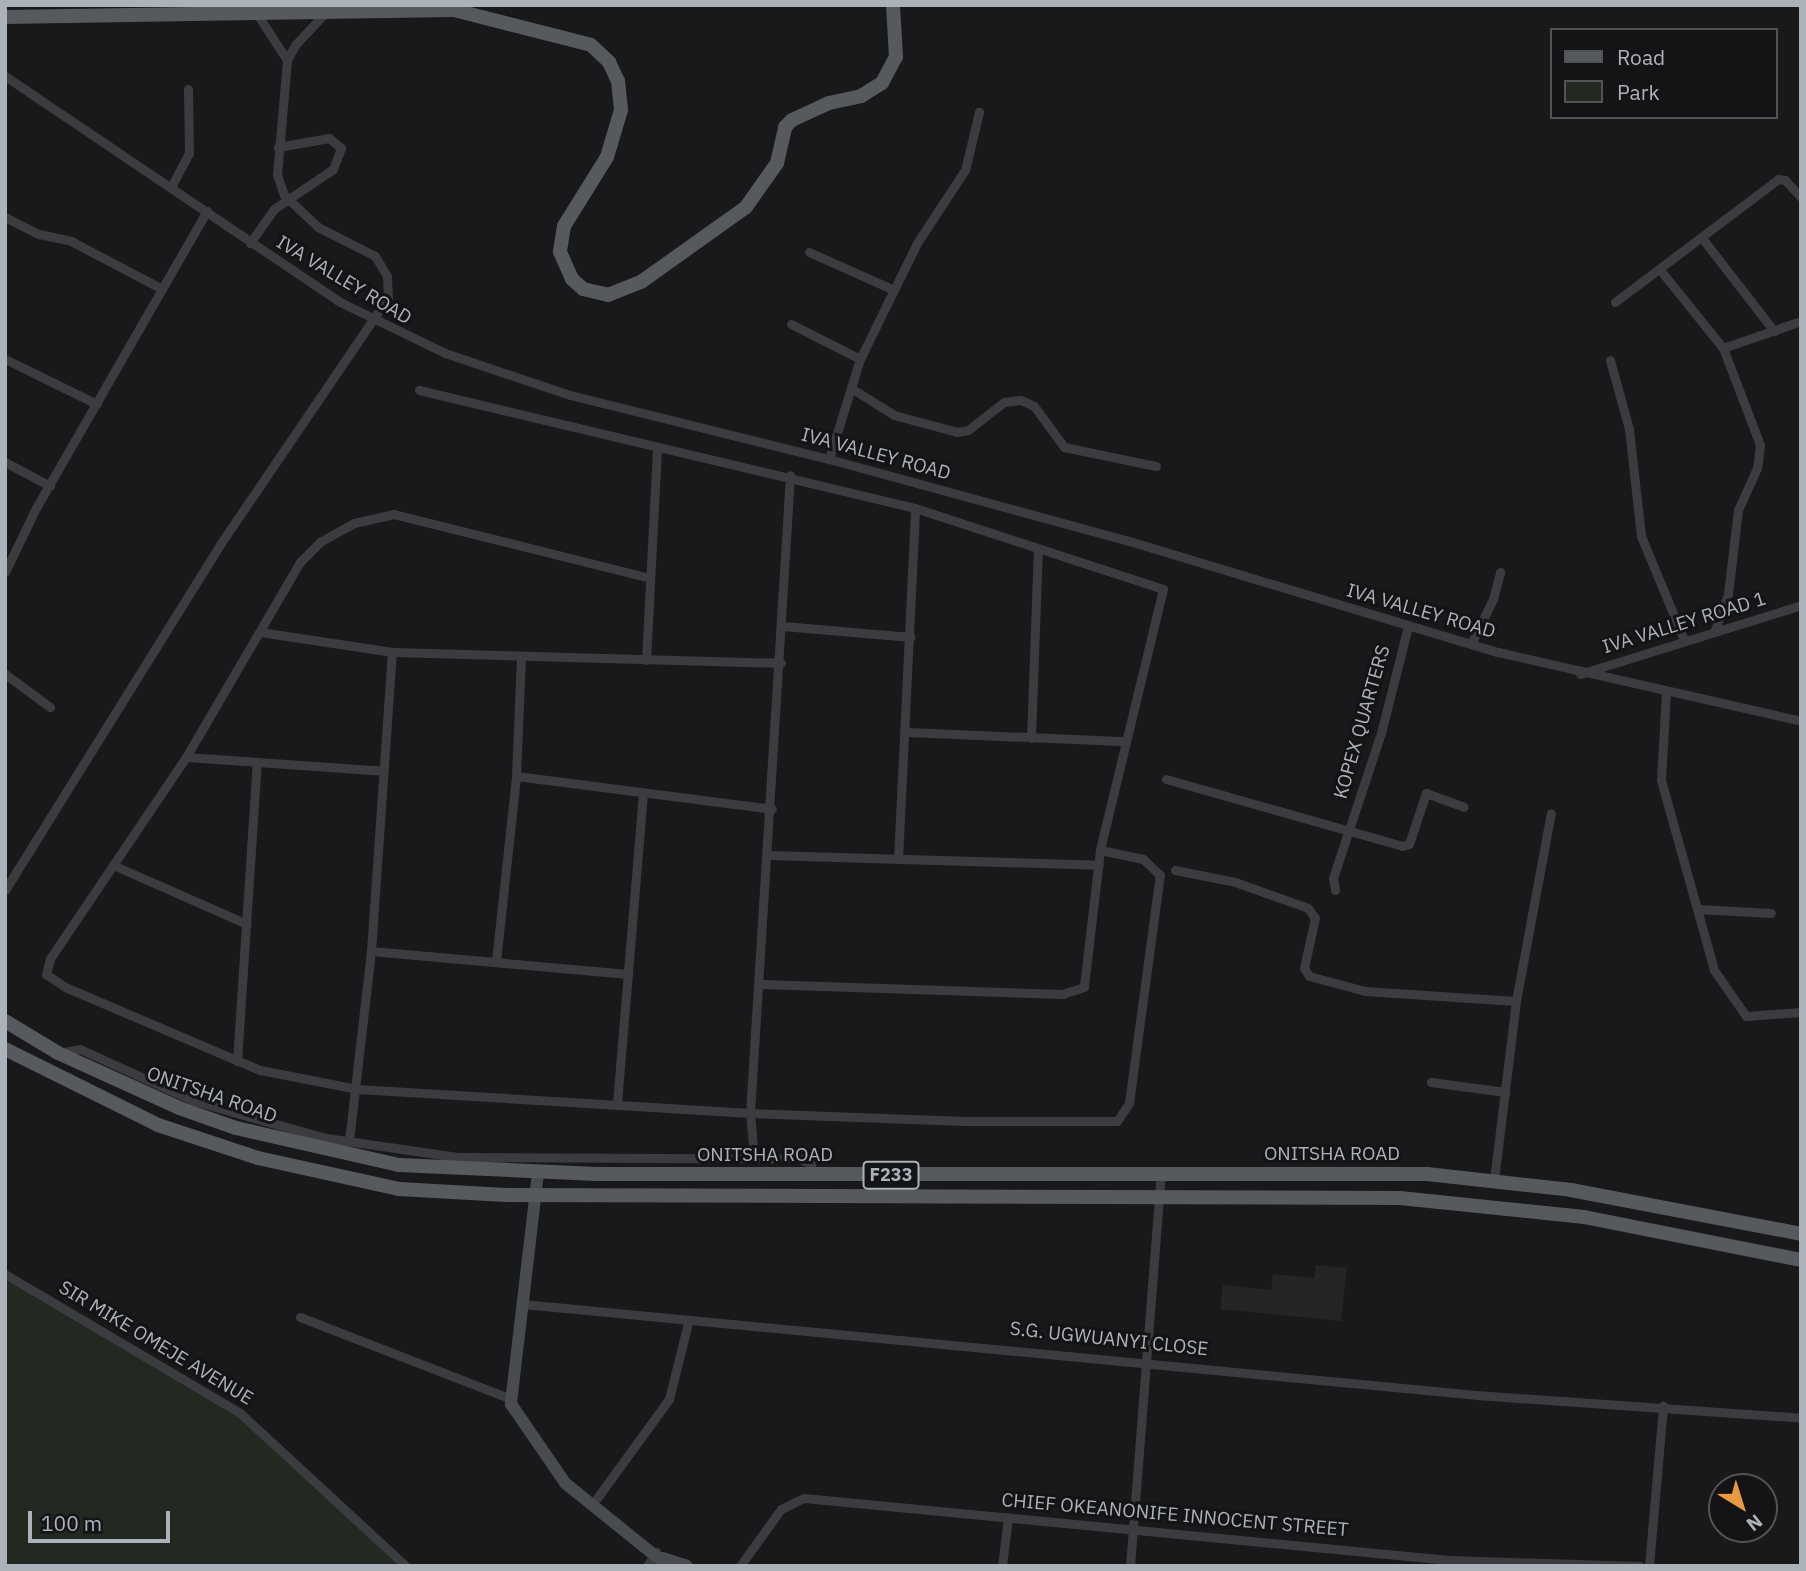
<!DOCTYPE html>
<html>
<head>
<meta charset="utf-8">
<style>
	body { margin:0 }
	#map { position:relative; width:1806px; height:1571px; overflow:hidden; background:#19191b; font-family:"IBM Plex Sans",sans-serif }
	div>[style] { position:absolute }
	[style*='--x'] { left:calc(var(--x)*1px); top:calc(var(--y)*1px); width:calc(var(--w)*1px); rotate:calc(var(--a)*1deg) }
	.built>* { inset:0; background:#252528 }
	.green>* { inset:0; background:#212921 }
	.minor>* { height:9px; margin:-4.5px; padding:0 4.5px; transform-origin:4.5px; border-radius:4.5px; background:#3a3c40 }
	.secondary>* { height:12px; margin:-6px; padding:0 6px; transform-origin:6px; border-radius:6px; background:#484b4f }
	.primary>* { height:14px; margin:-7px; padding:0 7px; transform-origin:7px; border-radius:7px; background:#56595e }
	span { translate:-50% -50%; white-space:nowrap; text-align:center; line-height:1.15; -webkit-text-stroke:6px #141416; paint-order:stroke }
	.shield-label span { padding:2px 5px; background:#141416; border:2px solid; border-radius:5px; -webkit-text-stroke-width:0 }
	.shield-label { font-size:18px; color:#acb2ba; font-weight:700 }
	.street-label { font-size:19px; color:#acb2ba }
	.frame { position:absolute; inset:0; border:7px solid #acb2ba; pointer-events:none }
	.legend { position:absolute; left:1550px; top:28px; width:228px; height:91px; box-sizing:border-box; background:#141416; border:2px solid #515358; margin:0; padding:9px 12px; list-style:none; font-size:21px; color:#acb2ba }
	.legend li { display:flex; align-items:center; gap:14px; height:35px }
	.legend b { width:35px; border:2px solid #515358 }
	.north { position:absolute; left:1708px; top:1473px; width:70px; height:70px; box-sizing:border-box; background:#141416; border:2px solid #515358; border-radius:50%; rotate:142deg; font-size:19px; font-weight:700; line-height:28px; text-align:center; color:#acb2ba }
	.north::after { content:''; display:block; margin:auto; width:24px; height:32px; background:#e99843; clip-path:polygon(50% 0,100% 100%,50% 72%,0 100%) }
	.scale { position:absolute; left:28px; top:1511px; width:142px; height:32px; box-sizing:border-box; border:4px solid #acb2ba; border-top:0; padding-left:9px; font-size:21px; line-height:24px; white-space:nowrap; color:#acb2ba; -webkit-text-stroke:5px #141416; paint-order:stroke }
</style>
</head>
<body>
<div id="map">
	<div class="built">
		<div style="clip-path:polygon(1316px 1265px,1347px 1268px,1341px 1321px,1220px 1309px,1223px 1285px,1271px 1290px,1273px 1274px,1314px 1278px)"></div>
	</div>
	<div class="green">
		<div style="clip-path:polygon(5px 1275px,240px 1413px,406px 1566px,5px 1566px)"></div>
	</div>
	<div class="minor">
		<div style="--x:257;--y:14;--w:55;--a:56.9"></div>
		<div style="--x:5;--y:76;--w:402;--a:34"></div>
		<div style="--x:338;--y:301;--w:119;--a:25.9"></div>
		<div style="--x:445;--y:353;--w:132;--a:18.6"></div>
		<div style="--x:570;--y:395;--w:267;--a:13.9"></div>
		<div style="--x:829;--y:459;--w:308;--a:15.3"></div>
		<div style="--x:1126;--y:540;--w:388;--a:16.8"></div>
		<div style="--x:1498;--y:652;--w:311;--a:12.8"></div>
		<div style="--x:171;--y:187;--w:38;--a:-62"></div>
		<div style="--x:189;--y:153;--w:64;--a:-90.9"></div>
		<div style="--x:5;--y:217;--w:38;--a:27"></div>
		<div style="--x:39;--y:234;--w:33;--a:12"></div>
		<div style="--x:71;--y:241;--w:103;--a:27.8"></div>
		<div style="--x:1702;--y:238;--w:118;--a:52.3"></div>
		<div style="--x:250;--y:243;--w:42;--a:-54.8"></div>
		<div style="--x:274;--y:209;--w:71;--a:-34.1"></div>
		<div style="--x:333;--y:169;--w:22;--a:-69"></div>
		<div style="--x:341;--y:148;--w:16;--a:-140"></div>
		<div style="--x:329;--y:138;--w:52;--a:170"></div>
		<div style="--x:809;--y:252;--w:93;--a:24.1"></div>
		<div style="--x:1661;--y:271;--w:99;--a:51.2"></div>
		<div style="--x:1723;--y:348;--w:104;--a:69.1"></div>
		<div style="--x:1760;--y:445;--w:23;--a:97"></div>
		<div style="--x:1757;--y:468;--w:46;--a:114.3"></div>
		<div style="--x:1738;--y:510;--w:85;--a:96.8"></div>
		<div style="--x:1728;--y:594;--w:38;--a:110"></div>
		<div style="--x:1615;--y:302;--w:204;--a:-37"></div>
		<div style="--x:1778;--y:179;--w:7;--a:8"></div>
		<div style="--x:1785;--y:180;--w:23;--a:47"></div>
		<div style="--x:791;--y:324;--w:77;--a:26.9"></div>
		<div style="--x:1723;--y:348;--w:83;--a:-19.1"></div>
		<div style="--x:5;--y:359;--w:102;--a:26.1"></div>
		<div style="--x:1610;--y:360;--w:72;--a:74.6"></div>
		<div style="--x:1629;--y:429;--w:108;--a:83.6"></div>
		<div style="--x:1641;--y:536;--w:113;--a:67.5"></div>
		<div style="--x:851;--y:388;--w:51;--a:32.1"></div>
		<div style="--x:894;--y:415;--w:65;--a:15.1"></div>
		<div style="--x:957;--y:432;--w:11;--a:-10"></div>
		<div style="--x:968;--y:430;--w:46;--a:-37.9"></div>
		<div style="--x:1004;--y:402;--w:17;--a:-7"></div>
		<div style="--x:1021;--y:400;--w:14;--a:25"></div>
		<div style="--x:1034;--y:406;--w:51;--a:53.8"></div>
		<div style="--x:1064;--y:447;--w:94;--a:11.7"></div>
		<div style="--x:419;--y:390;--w:510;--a:13.38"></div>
		<div style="--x:915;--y:508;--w:261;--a:18.1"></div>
		<div style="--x:1163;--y:589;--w:268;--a:103.6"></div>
		<div style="--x:1100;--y:850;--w:138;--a:96.7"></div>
		<div style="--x:1084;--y:987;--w:22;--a:162"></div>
		<div style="--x:1063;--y:994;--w:304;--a:-178.1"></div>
		<div style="--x:829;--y:459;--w:105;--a:-72.8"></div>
		<div style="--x:860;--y:359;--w:129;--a:-63.8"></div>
		<div style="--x:917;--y:243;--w:87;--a:-56.7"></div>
		<div style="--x:965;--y:170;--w:60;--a:-76.4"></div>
		<div style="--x:5;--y:462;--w:51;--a:28.1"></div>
		<div style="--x:5;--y:572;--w:71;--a:-64.2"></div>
		<div style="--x:36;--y:508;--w:343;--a:-60.1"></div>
		<div style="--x:650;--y:578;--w:264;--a:-166"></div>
		<div style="--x:394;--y:514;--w:41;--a:167.3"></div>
		<div style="--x:354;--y:523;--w:38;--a:151"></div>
		<div style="--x:321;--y:541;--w:30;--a:135"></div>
		<div style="--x:300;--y:562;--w:226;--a:120.3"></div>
		<div style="--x:186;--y:757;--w:244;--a:124"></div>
		<div style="--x:50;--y:959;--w:16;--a:105"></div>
		<div style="--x:46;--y:974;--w:23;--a:34"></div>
		<div style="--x:65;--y:987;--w:212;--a:23.1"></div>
		<div style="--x:260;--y:1070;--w:100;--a:11"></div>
		<div style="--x:358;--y:1089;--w:393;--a:3.5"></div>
		<div style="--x:750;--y:1113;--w:215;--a:2.1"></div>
		<div style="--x:965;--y:1121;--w:152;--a:0"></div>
		<div style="--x:1117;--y:1121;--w:22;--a:-56"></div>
		<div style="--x:1129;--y:1103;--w:230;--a:-82.3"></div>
		<div style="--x:1160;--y:875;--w:23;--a:-137"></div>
		<div style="--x:1143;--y:859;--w:44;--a:-168.2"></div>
		<div style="--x:783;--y:626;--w:128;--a:4.9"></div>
		<div style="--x:260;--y:632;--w:134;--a:8.6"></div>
		<div style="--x:392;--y:652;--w:389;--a:1.6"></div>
		<div style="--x:1471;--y:644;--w:50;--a:-63.9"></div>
		<div style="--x:1493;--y:599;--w:28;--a:-75"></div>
		<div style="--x:646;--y:660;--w:212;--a:-87"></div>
		<div style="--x:5;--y:674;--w:56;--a:36.3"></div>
		<div style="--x:1580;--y:674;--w:232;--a:-17.3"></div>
		<div style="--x:1666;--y:693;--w:87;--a:93.3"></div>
		<div style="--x:1661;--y:780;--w:197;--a:74.4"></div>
		<div style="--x:1714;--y:970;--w:56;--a:55.2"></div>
		<div style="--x:1746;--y:1016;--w:55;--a:-4.2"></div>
		<div style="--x:907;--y:732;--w:219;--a:2.4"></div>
		<div style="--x:1031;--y:738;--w:188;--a:-87.9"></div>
		<div style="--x:186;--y:757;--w:198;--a:4"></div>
		<div style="--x:516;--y:776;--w:258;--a:7.3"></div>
		<div style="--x:1166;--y:779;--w:245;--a:15.8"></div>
		<div style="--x:1402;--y:846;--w:7;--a:-16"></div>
		<div style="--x:1409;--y:844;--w:54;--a:-71.6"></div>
		<div style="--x:1426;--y:793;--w:40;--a:20.2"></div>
		<div style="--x:769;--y:855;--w:330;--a:1.7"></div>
		<div style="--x:898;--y:859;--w:351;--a:-87.2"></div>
		<div style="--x:113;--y:865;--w:146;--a:23.8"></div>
		<div style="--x:1175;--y:870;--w:61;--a:11.3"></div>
		<div style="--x:1235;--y:882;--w:77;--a:19.6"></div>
		<div style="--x:1308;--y:908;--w:12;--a:55"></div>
		<div style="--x:1315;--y:918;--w:51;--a:102.4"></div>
		<div style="--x:1304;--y:968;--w:9;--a:58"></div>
		<div style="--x:1309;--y:976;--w:58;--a:15"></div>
		<div style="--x:1365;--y:991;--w:151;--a:3.8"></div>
		<div style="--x:5;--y:890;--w:409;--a:-58.1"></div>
		<div style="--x:221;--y:543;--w:297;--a:-55.8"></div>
		<div style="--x:388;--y:297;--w:21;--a:-93"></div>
		<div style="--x:387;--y:276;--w:23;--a:-121"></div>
		<div style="--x:375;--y:256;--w:64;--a:-153"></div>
		<div style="--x:318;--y:227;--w:47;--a:-136.7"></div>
		<div style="--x:284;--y:195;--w:21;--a:-109"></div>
		<div style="--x:277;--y:175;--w:115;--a:-85"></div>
		<div style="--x:287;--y:60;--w:18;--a:-61"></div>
		<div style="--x:296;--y:44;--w:44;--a:-46.8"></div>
		<div style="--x:1335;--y:890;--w:12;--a:-99"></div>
		<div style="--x:1333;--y:878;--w:153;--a:-71.7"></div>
		<div style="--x:1381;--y:733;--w:110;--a:-75.8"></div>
		<div style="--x:1697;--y:909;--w:74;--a:3.1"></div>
		<div style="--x:371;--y:951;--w:258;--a:5.1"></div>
		<div style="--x:496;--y:961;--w:186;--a:-83.8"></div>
		<div style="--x:516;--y:776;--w:117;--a:-87.6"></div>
		<div style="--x:58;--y:1053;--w:22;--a:-10"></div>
		<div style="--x:80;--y:1049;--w:125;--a:24.5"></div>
		<div style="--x:194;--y:1101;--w:137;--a:15.7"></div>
		<div style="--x:326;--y:1138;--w:133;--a:8.2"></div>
		<div style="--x:458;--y:1157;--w:343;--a:0.3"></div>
		<div style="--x:801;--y:1159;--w:11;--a:27"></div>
		<div style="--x:811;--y:1164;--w:11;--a:85"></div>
		<div style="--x:237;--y:1061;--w:300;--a:-86.2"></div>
		<div style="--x:1431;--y:1082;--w:75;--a:7.7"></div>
		<div style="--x:617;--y:1103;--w:311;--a:-85.2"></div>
		<div style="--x:349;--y:1141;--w:191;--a:-83.4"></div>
		<div style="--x:371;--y:951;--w:300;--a:-86"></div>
		<div style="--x:754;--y:1157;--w:44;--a:-95.2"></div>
		<div style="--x:750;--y:1113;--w:639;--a:-86.41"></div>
		<div style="--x:1494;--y:1180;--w:180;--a:-83"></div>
		<div style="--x:1516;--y:1001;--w:191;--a:-79.5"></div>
		<div style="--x:5;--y:1274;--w:273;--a:30.6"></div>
		<div style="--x:240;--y:1413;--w:226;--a:42.7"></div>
		<div style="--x:523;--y:1304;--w:957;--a:5.45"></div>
		<div style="--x:1476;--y:1395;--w:326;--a:4"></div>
		<div style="--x:300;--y:1317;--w:224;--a:21.2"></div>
		<div style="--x:592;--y:1505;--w:131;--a:-54"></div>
		<div style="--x:669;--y:1399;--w:78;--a:-76"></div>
		<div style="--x:647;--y:1566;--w:17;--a:-57"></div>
		<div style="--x:740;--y:1566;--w:70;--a:-54.3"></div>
		<div style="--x:781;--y:1509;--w:25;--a:-26"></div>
		<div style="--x:804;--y:1498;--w:648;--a:5.49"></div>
		<div style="--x:1449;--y:1560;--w:191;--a:1.8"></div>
		<div style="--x:1002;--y:1566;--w:49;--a:-83"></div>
		<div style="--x:1130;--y:1566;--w:396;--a:-85.5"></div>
		<div style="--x:1649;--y:1566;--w:161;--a:-85"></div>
	</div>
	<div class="secondary">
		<div style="--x:538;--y:1173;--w:233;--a:96.7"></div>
		<div style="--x:511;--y:1404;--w:96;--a:55.6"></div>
		<div style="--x:565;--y:1483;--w:132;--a:38.9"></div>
		<div style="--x:663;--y:1558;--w:25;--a:18"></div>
	</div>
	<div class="primary">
		<div style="--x:5;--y:17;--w:449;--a:-0.9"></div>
		<div style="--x:454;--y:10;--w:141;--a:14.3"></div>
		<div style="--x:591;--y:45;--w:25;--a:43"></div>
		<div style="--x:609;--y:62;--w:21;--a:65"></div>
		<div style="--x:618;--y:81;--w:29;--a:84"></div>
		<div style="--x:621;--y:110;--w:49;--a:106.6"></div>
		<div style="--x:607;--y:157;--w:81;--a:121.9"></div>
		<div style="--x:564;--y:226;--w:26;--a:99"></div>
		<div style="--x:560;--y:252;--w:30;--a:66"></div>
		<div style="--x:572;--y:279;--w:15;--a:42"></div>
		<div style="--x:583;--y:289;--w:26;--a:13"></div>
		<div style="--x:608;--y:295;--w:35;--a:-22"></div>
		<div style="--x:641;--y:282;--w:129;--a:-35.5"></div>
		<div style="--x:746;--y:207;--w:54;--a:-54.8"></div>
		<div style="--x:777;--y:163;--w:37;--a:-77"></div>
		<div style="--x:785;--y:127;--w:10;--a:-45"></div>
		<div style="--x:792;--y:120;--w:41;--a:-24.7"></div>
		<div style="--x:829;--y:103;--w:33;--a:-12"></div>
		<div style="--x:861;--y:96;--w:25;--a:-32"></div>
		<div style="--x:882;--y:83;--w:30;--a:-62"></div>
		<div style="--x:896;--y:57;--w:52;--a:-93.3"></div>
		<div style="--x:5;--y:1021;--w:62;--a:31.1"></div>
		<div style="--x:58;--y:1053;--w:133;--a:24.4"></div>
		<div style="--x:179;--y:1108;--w:60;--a:19.3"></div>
		<div style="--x:236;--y:1128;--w:167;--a:12.8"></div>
		<div style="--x:399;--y:1165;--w:198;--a:2.6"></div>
		<div style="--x:597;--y:1174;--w:830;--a:0"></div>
		<div style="--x:1427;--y:1174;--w:145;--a:6.3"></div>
		<div style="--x:1571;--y:1190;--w:234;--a:10.8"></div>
		<div style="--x:5;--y:1049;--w:171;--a:26.4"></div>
		<div style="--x:158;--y:1125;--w:105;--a:18.3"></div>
		<div style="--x:258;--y:1158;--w:144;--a:12.4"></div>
		<div style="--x:399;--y:1189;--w:107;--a:3.2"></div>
		<div style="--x:506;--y:1195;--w:894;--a:0.19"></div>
		<div style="--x:1400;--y:1198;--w:185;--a:5.9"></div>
		<div style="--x:1584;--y:1217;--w:221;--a:11.2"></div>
	</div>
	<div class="shield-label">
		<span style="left:891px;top:1175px">F233</span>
	</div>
	<div class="street-label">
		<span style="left:344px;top:280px;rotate:31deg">IVA VALLEY ROAD</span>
		<span style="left:876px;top:454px;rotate:15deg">IVA VALLEY ROAD</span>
		<span style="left:1421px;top:611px;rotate:16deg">IVA VALLEY ROAD</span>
		<span style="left:1684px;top:623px;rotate:-17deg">IVA VALLEY ROAD 1</span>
		<span style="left:1362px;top:722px;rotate:-74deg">KOPEX QUARTERS</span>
		<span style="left:212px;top:1095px;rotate:19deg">ONITSHA ROAD</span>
		<span style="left:1332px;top:1154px">ONITSHA ROAD</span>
		<span style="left:765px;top:1155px">ONITSHA ROAD</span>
		<span style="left:1109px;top:1339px;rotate:6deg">S.G. UGWUANYI CLOSE</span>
		<span style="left:156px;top:1343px;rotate:31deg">SIR MIKE OMEJE AVENUE</span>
		<span style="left:1175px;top:1515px;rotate:5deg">CHIEF OKEANONIFE INNOCENT STREET</span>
	</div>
	<div class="frame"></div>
	<ul class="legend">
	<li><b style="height:9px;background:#56595e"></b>Road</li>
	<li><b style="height:19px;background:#212921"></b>Park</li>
	</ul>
	<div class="north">N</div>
	<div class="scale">100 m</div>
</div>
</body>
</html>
